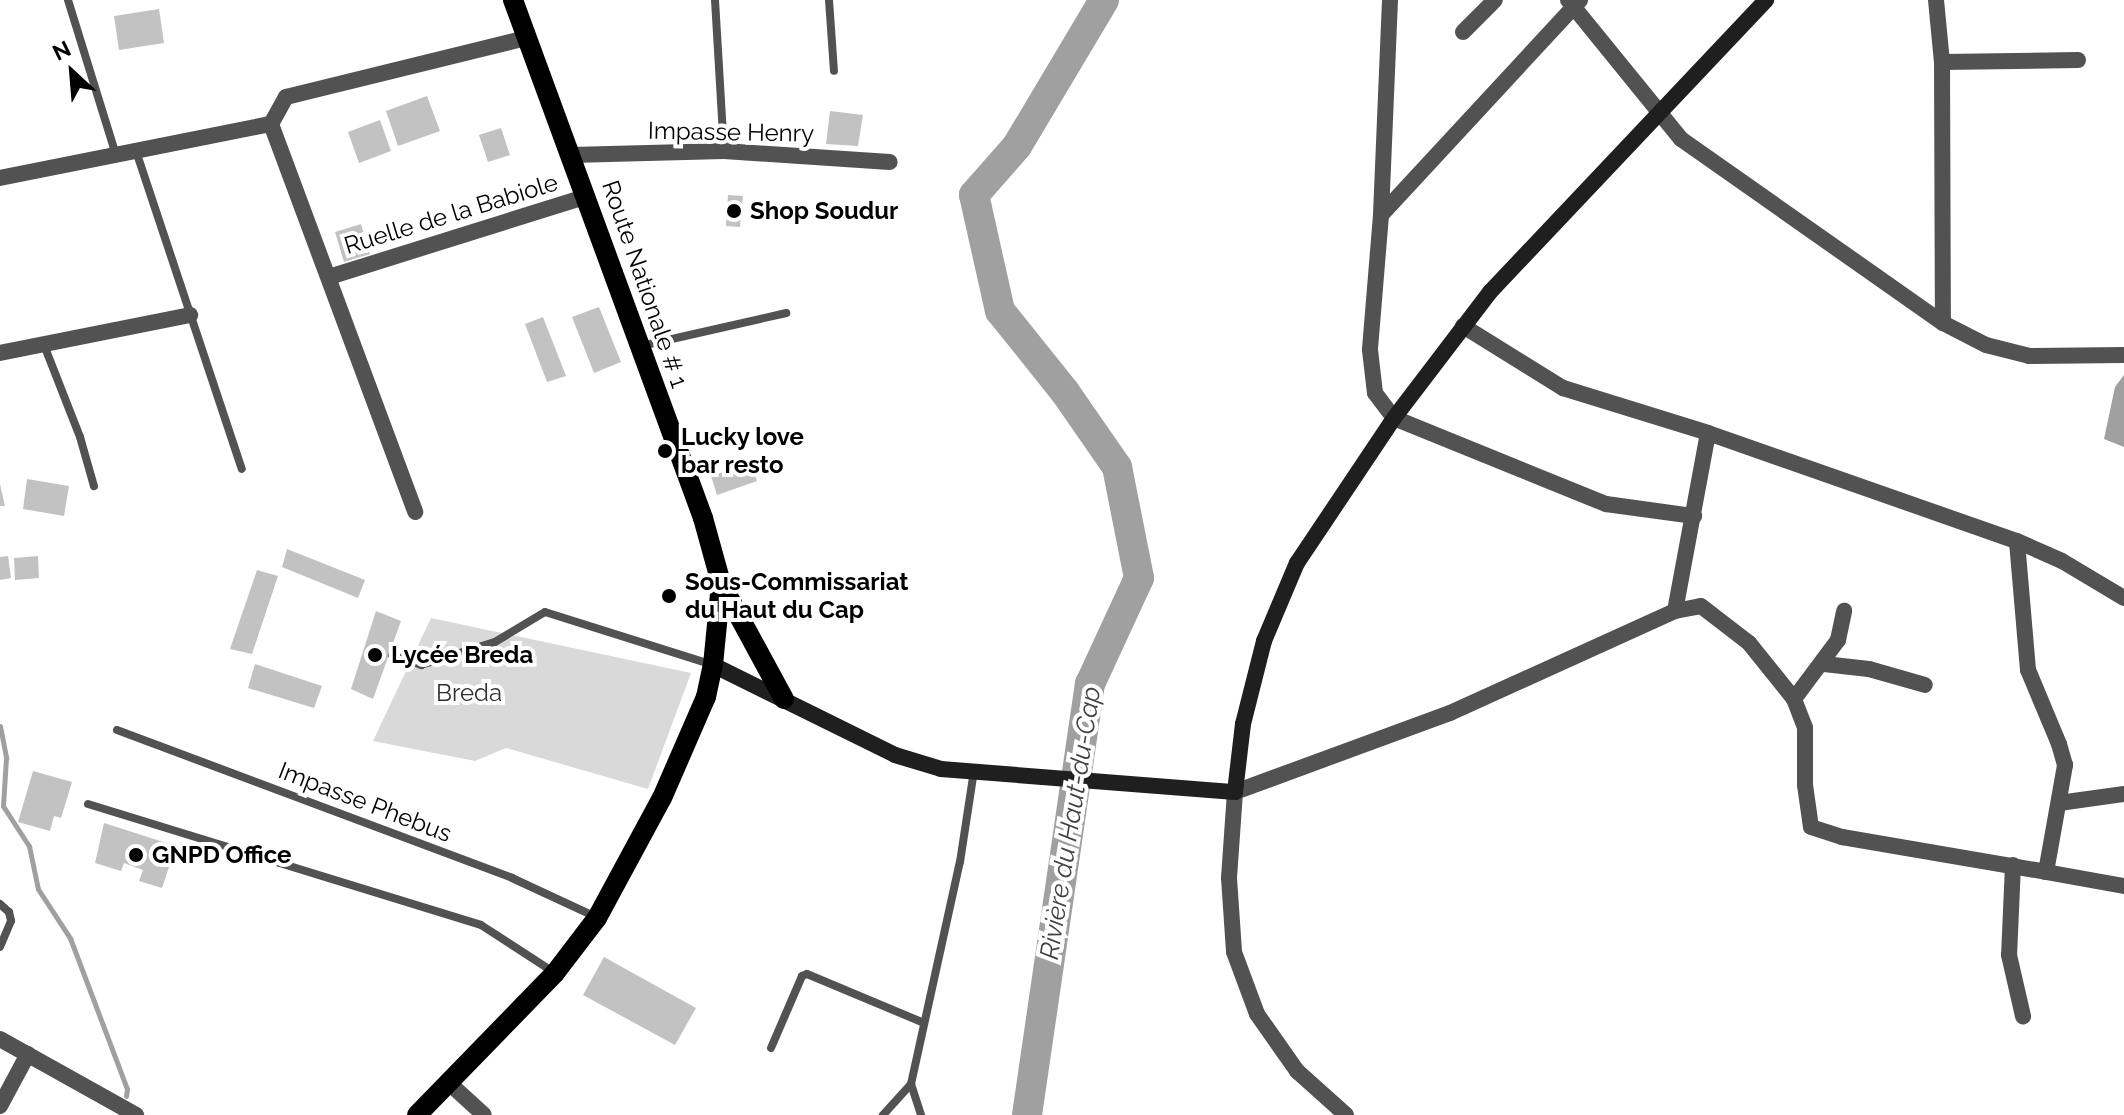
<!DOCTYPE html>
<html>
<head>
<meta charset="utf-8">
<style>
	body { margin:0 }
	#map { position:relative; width:2124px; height:1115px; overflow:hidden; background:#fff; font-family:Raleway,sans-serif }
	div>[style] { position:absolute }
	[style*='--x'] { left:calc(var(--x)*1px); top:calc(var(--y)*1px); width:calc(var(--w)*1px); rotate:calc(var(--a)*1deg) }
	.green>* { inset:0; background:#d9d9d9 }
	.water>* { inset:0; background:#a0a0a0 }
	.stream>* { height:5px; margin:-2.5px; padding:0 2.5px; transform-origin:2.5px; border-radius:2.5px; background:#a0a0a0 }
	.river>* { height:30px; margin:-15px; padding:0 15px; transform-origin:15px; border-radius:15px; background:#a0a0a0 }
	.building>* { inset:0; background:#c2c2c2 }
	.service>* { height:8px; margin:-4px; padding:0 4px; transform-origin:4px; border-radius:4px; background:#525252 }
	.minor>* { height:16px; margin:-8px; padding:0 8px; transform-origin:8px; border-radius:8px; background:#525252 }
	.tertiary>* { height:16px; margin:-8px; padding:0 8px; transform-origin:8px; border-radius:8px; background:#525252 }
	.secondary>* { height:16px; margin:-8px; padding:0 8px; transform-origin:8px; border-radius:8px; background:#1f1f1f }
	.primary>* { height:20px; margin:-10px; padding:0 10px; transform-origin:10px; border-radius:10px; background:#000 }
	.dots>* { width:22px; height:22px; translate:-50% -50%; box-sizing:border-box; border:4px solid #fff; border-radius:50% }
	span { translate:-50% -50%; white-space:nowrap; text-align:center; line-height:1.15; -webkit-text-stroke:8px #fff; paint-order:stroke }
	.street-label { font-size:24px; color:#000 }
	.poi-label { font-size:24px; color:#000; font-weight:700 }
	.left { translate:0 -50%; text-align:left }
	.park-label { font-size:24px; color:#303030 }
	.water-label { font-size:26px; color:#414141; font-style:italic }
	.north { position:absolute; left:32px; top:32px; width:80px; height:80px; -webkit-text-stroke:6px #fff; paint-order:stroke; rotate:334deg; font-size:22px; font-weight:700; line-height:32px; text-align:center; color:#000 }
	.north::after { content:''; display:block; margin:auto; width:28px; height:36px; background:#000; clip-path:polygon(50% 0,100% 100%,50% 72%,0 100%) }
</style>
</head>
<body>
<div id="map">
	<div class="green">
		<div style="clip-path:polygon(431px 618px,691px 673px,648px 789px,506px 748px,475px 761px,373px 741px)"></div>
	</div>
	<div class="water">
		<div style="clip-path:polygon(2124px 375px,2124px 447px,2104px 439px,2115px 387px)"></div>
	</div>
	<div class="stream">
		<div style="--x:0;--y:726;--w:33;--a:79"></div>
		<div style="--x:6;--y:758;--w:48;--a:93.6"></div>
		<div style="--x:3;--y:806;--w:48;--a:57"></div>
		<div style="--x:29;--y:846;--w:44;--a:78.2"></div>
		<div style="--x:38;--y:889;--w:59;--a:56.9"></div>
		<div style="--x:70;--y:938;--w:161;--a:69.3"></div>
		<div style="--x:127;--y:1089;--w:7;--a:98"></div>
	</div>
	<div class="river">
		<div style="--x:1027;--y:1115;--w:436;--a:-81.7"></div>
		<div style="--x:1090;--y:684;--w:117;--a:-65.2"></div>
		<div style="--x:1139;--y:578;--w:113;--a:-101.2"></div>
		<div style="--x:1117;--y:467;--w:91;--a:-124.7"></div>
		<div style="--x:1065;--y:392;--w:104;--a:-128.7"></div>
		<div style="--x:1000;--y:311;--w:119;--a:-102.6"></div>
		<div style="--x:974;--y:195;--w:65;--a:-48.7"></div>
		<div style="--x:1017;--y:146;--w:170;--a:-59.2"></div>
	</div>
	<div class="building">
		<div style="clip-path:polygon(159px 9px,164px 43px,119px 50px,114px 16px)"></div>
		<div style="clip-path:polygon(427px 96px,440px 131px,398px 146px,386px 111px)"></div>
		<div style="clip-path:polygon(830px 111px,863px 115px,858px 146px,826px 144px)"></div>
		<div style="clip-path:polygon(380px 120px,391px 151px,359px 163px,348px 132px)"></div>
		<div style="clip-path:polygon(501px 128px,510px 155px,488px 162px,479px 135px)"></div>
		<div style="clip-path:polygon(728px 195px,743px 196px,740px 227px,726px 226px)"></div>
		<div style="clip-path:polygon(361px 224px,370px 254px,344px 262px,335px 232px)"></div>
		<div style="clip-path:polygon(599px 307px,621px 362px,594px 373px,572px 317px)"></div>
		<div style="clip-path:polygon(543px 317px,566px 376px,547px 382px,525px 324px)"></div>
		<div style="clip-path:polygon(751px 463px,757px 481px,717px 495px,711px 476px)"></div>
		<div style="clip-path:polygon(27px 479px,69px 486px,64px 516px,23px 509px)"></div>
		<div style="clip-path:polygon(0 484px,5px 506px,0 506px)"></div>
		<div style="clip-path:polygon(287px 549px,365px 580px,358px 598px,282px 567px)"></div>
		<div style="clip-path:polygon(8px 556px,11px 578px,0 580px,0 557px)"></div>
		<div style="clip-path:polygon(38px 556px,39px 578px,15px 580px,14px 558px)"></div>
		<div style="clip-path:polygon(257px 570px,278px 576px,252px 654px,230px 649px)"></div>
		<div style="clip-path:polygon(376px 611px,401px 621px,373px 699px,351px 689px)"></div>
		<div style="clip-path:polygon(255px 664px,322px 686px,314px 708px,248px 688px)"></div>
		<div style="clip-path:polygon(33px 771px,72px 782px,61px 818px,54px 816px,50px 831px,18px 822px)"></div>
		<div style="clip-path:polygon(104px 823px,176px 846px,162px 888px,139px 881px,143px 870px,124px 863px,121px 871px,95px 863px)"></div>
		<div style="clip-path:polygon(604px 957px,696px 1008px,675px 1045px,583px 995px)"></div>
	</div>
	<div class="service">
		<div style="--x:68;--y:0;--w:162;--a:72.8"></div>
		<div style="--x:715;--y:0;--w:151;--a:86.6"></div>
		<div style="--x:829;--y:0;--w:71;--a:86"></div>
		<div style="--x:136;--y:151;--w:335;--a:71.6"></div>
		<div style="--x:44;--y:345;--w:99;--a:68.6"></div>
		<div style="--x:80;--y:437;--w:51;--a:74.1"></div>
		<div style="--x:641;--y:346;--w:149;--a:-12.8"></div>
		<div style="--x:392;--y:655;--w:31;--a:19"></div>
		<div style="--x:421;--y:665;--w:77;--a:-17.3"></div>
		<div style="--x:495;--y:642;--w:58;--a:-31"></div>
		<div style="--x:545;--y:612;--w:176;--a:17.5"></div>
		<div style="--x:117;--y:730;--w:422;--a:20.5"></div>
		<div style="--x:512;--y:878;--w:93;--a:24.9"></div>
		<div style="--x:88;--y:804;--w:411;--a:17.1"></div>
		<div style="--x:481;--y:925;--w:88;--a:33"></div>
		<div style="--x:0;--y:904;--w:12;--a:42"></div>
		<div style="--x:9;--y:912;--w:9;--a:77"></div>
		<div style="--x:11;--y:921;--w:28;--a:113"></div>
		<div style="--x:771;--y:1048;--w:78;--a:-66.7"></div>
		<div style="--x:802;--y:976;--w:5;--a:-22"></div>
		<div style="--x:807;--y:974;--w:125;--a:22.7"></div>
		<div style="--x:911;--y:1084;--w:33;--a:72"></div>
		<div style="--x:883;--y:1115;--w:42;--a:-47.9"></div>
		<div style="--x:911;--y:1084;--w:227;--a:-77.6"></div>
		<div style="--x:960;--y:862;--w:92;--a:-81.3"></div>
	</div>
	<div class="minor">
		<div style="--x:1390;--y:0;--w:215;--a:92.4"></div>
		<div style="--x:1381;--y:215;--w:135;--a:94.7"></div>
		<div style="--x:1370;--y:350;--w:43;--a:83.4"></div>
		<div style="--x:1375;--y:393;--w:31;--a:53"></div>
		<div style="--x:1394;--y:418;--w:229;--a:22.1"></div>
		<div style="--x:1606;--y:504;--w:89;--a:7.8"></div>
		<div style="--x:1568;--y:0;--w:179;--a:50.9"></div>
		<div style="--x:1681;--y:139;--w:320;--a:35.1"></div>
		<div style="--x:1943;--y:323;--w:48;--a:27.1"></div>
		<div style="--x:1986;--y:345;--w:44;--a:14.3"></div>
		<div style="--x:2029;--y:356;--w:95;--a:-0.6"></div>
		<div style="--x:1936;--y:0;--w:62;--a:84.5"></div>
		<div style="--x:1942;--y:62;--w:261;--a:89.8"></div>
		<div style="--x:1463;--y:32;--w:45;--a:-45"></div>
		<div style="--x:1942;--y:62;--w:136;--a:-0.8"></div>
		<div style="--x:271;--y:124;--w:414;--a:69.6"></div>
		<div style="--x:571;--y:155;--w:153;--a:-1.5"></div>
		<div style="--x:724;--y:151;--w:166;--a:3.8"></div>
		<div style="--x:0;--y:178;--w:276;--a:-11.3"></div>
		<div style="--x:271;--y:124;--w:31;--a:-61"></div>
		<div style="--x:286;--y:97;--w:248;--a:-13.8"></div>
		<div style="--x:1381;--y:215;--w:293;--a:-47.2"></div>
		<div style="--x:329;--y:277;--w:270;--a:-17.4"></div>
		<div style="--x:1463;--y:326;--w:118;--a:31.8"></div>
		<div style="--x:1563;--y:388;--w:152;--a:17.2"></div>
		<div style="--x:1708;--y:433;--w:327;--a:19.3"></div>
		<div style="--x:2017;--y:541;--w:49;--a:24"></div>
		<div style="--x:2062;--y:561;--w:72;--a:30.8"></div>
		<div style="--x:0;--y:353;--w:194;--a:-11.3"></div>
		<div style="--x:1675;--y:611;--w:181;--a:-79.5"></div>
		<div style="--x:1824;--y:664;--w:45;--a:6.3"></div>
		<div style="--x:1869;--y:669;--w:58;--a:15.9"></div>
		<div style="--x:1794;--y:699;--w:74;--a:-53.3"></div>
		<div style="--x:1838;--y:640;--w:30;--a:-78"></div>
		<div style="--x:1235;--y:792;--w:229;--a:-20.2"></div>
		<div style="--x:1450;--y:713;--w:247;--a:-24.4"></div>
		<div style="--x:1675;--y:611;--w:26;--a:-11"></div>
		<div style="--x:1701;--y:606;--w:61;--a:37.6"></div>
		<div style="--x:1749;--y:643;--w:72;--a:51.2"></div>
		<div style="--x:1794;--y:699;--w:31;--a:69"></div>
		<div style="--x:1805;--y:728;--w:57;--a:90"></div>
		<div style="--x:1805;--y:785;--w:42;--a:81.9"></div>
		<div style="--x:1811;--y:827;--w:33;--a:18"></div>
		<div style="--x:1842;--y:837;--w:207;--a:9.7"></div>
		<div style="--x:2046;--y:872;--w:109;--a:-79.9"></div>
		<div style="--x:2065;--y:765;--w:22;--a:-106"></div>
		<div style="--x:2059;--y:744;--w:80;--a:-112.7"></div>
		<div style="--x:2028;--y:670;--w:129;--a:-94.9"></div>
		<div style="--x:2059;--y:803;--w:66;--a:-7.9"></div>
		<div style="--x:2013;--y:865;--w:90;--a:92.5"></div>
		<div style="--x:2009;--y:955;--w:63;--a:77.1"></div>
		<div style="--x:2046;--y:872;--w:79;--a:10.2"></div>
		<div style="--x:0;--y:1039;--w:156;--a:29.2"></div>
		<div style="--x:449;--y:1083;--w:47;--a:42.4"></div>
		<div style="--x:0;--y:1106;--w:59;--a:-61.7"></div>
	</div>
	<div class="tertiary">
		<div style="--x:1235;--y:792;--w:86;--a:94"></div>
		<div style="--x:1229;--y:878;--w:74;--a:86.1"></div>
		<div style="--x:1234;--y:952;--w:66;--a:69.6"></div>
		<div style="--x:1257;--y:1014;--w:70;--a:54.9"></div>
		<div style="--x:1297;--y:1071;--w:66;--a:41.9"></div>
	</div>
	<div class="secondary">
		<div style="--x:713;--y:665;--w:203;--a:26.3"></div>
		<div style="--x:895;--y:755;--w:48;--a:16.9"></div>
		<div style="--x:941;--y:769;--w:295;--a:4.5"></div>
		<div style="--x:1235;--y:792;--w:68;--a:-83.3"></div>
		<div style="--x:1243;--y:724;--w:86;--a:-75.8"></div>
		<div style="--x:1264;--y:641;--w:85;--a:-67.1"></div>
		<div style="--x:1297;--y:563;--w:174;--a:-56.2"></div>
		<div style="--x:1394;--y:418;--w:158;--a:-52.7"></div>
		<div style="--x:1490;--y:292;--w:402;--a:-46.6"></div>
	</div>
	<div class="primary">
		<div style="--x:721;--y:583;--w:132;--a:61.5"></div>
		<div style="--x:417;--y:1115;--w:198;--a:-45.8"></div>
		<div style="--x:555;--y:973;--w:69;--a:-52.6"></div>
		<div style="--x:597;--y:918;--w:136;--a:-61.6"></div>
		<div style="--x:662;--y:798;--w:110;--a:-66.5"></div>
		<div style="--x:706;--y:697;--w:33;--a:-78"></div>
		<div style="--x:713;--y:665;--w:82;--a:-84.4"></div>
		<div style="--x:721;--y:583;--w:67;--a:-105.5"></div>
		<div style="--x:703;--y:518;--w:552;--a:-110.14"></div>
	</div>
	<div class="dots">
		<div style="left:734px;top:211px;background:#000"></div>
		<div style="left:665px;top:451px;background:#000"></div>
		<div style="left:669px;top:596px;background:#000"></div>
		<div style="left:375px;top:655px;background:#000"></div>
		<div style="left:136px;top:855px;background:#000"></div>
	</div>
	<div class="street-label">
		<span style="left:731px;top:132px;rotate:1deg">Impasse Henry</span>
		<span style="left:451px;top:214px;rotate:-17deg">Ruelle de la Babiole</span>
		<span style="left:645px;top:284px;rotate:71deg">Route Nationale # 1</span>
		<span style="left:365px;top:802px;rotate:21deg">Impasse Phebus</span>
	</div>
	<div class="poi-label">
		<span class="left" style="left:750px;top:211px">Shop Soudur</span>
		<span class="left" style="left:681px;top:451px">Lucky love<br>bar resto</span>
		<span class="left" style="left:685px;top:596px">Sous-Commissariat<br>du Haut du Cap</span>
		<span class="left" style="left:391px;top:655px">Lycée Breda</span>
		<span class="left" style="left:152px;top:855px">GNPD Office</span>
	</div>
	<div class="park-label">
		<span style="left:469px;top:693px">Breda</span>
	</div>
	<div class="water-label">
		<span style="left:1071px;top:823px;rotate:-81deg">Rivière du Haut-du-Cap</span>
	</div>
	<div class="north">N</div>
</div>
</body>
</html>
